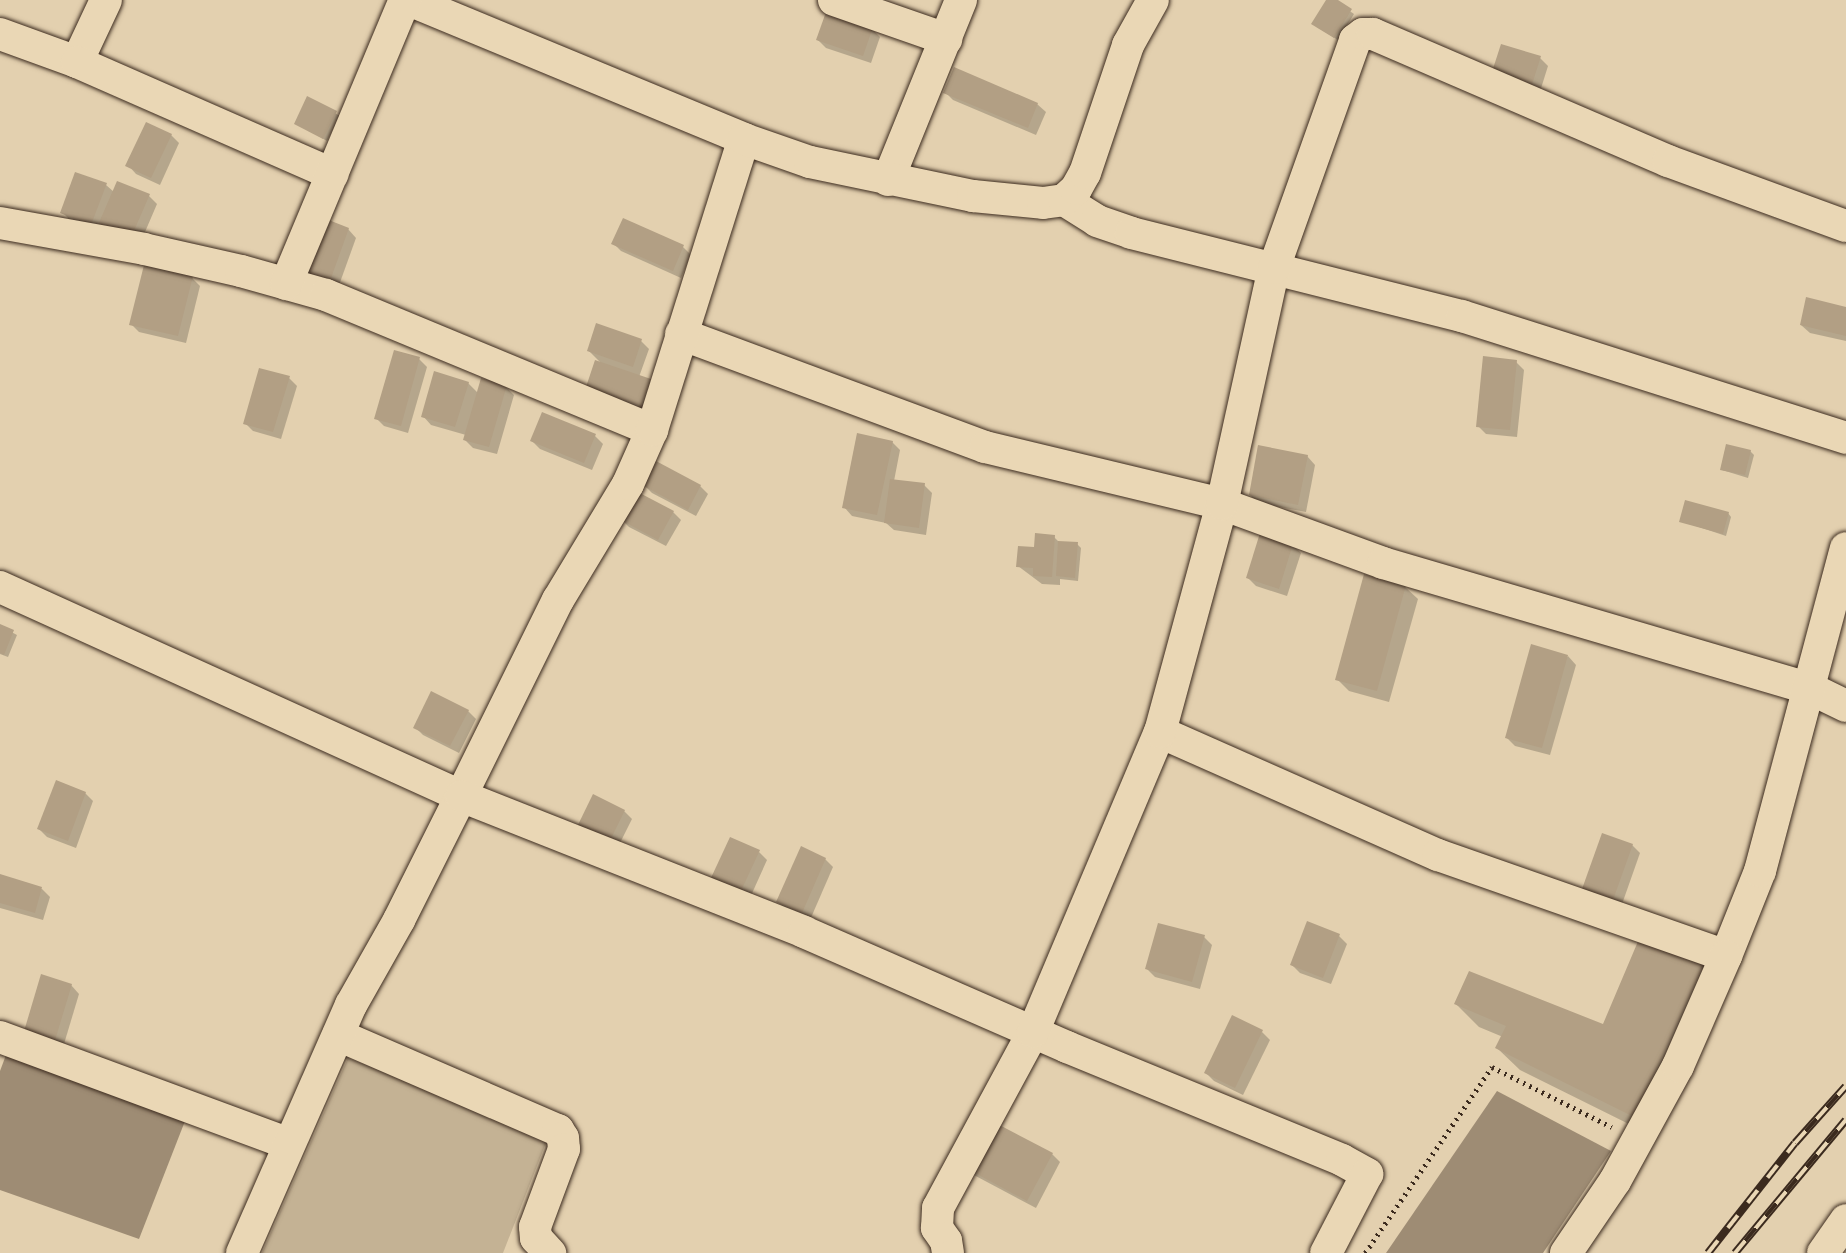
<!DOCTYPE html>
<html>
<head>
<meta charset="utf-8">
<style>
	body { margin:0 }
	#map { position:relative; width:1846px; height:1253px; overflow:hidden; background:#e3d0af; font-family:"Comic Neue",sans-serif }
	div>[style] { position:absolute }
	[style*='--x'] { left:calc(var(--x)*1px); top:calc(var(--y)*1px); width:calc(var(--w)*1px); rotate:calc(var(--a)*1deg) }
	.green>* { inset:0; background:#c4b294 }
	.water>* { inset:0; background:#9e8c74 }
	.shadow>* { inset:0; background:#0003 }
	.building>* { inset:0; background:#b29f84 }
	.path>* { height:4.5px; margin-top:-2.25px; transform-origin:0; background:repeating-linear-gradient(90deg,#3b2a1e 0 2px,transparent 0 7px) }
	.roads { filter:drop-shadow(0 0 2px #3b2a1e) drop-shadow(0 0 2px #3b2a1e) }
	.minor>* { height:32px; margin:-16px; padding:0 16px; transform-origin:16px; border-radius:16px; background:#ead7b5 }
	.rail>* { height:8px; margin-top:-4px; transform-origin:0; background:repeating-linear-gradient(90deg,#ead7b5 0 16px,#3b2a1e 0 32px); box-sizing:border-box; border-block:2px solid #3b2a1e }
	span { translate:-50% -50%; white-space:nowrap; text-align:center; line-height:1.15; -webkit-text-stroke:6px #ead7b5; paint-order:stroke }
</style>
</head>
<body>
<div id="map">
	<div class="green">
		<div style="clip-path:polygon(348px 1058px,549px 1135px,503px 1253px,262px 1253px)"></div>
	</div>
	<div class="water">
		<div style="clip-path:polygon(6px 1055px,185px 1121px,139px 1239px,0 1190px,0 1071px)"></div>
		<div style="clip-path:polygon(1497px 1091px,1611px 1151px,1543px 1253px,1386px 1253px)"></div>
	</div>
	<div class="shadow">
		<div style="clip-path:polygon(1328px 0,1334px 0,1354px 14px,1338px 40px,1317px 27px)"></div>
		<div style="clip-path:polygon(872px 29px,880px 37px,871px 63px,826px 48px,818px 40px)"></div>
		<div style="clip-path:polygon(1502px 46px,1540px 58px,1548px 66px,1537px 101px)"></div>
		<div style="clip-path:polygon(945px 92px,1037px 104px,1046px 112px,1036px 135px,953px 100px)"></div>
		<div style="clip-path:polygon(308px 98px,340px 116px,327px 141px,296px 123px)"></div>
		<div style="clip-path:polygon(171px 135px,179px 143px,160px 185px,136px 174px,128px 165px)"></div>
		<div style="clip-path:polygon(106px 185px,114px 192px,149px 196px,157px 204px,139px 246px,70px 220px,62px 212px)"></div>
		<div style="clip-path:polygon(624px 220px,683px 247px,691px 255px,681px 278px,621px 251px,613px 243px)"></div>
		<div style="clip-path:polygon(348px 229px,356px 238px,338px 288px,311px 279px,303px 271px)"></div>
		<div style="clip-path:polygon(192px 278px,200px 286px,186px 343px,139px 332px,131px 324px)"></div>
		<div style="clip-path:polygon(1846px 308px,1846px 341px,1810px 333px,1801px 325px)"></div>
		<div style="clip-path:polygon(641px 341px,649px 349px,639px 377px,650px 381px,658px 389px,649px 413px,588px 387px,602px 364px,589px 351px)"></div>
		<div style="clip-path:polygon(419px 359px,427px 367px,408px 433px,384px 426px,376px 418px)"></div>
		<div style="clip-path:polygon(1516px 362px,1524px 370px,1517px 437px,1486px 434px,1478px 426px)"></div>
		<div style="clip-path:polygon(289px 378px,297px 386px,281px 439px,253px 431px,245px 423px)"></div>
		<div style="clip-path:polygon(468px 383px,478px 393px,506px 387px,514px 395px,497px 454px,473px 448px,465px 440px,466px 435px,431px 425px,423px 416px)"></div>
		<div style="clip-path:polygon(595px 436px,603px 444px,592px 470px,540px 449px,532px 441px)"></div>
		<div style="clip-path:polygon(892px 442px,900px 450px,894px 481px,924px 485px,932px 493px,926px 535px,894px 530px,886px 523px,852px 516px,844px 507px)"></div>
		<div style="clip-path:polygon(1750px 451px,1754px 455px,1748px 478px,1722px 470px)"></div>
		<div style="clip-path:polygon(1307px 456px,1315px 465px,1306px 512px,1258px 503px,1250px 495px)"></div>
		<div style="clip-path:polygon(644px 485px,700px 486px,708px 494px,696px 516px,652px 493px)"></div>
		<div style="clip-path:polygon(673px 512px,681px 520px,666px 546px,629px 527px,621px 519px)"></div>
		<div style="clip-path:polygon(1728px 513px,1731px 517px,1726px 536px,1681px 521px)"></div>
		<div style="clip-path:polygon(1054px 537px,1060px 543px,1077px 544px,1081px 548px,1078px 581px,1060px 579px,1060px 585px,1042px 584px,1018px 566px)"></div>
		<div style="clip-path:polygon(1293px 545px,1301px 553px,1287px 596px,1256px 586px,1248px 578px)"></div>
		<div style="clip-path:polygon(1405px 587px,1418px 599px,1389px 702px,1349px 691px,1337px 679px)"></div>
		<div style="clip-path:polygon(0 626px,17px 635px,8px 657px,0 654px)"></div>
		<div style="clip-path:polygon(1568px 656px,1576px 665px,1550px 755px,1515px 746px,1507px 738px)"></div>
		<div style="clip-path:polygon(468px 711px,476px 719px,459px 753px,423px 735px,415px 727px)"></div>
		<div style="clip-path:polygon(85px 793px,93px 801px,76px 848px,47px 837px,39px 829px)"></div>
		<div style="clip-path:polygon(624px 811px,632px 819px,614px 855px,584px 840px)"></div>
		<div style="clip-path:polygon(1632px 845px,1640px 853px,1621px 907px,1592px 897px)"></div>
		<div style="clip-path:polygon(759px 852px,767px 860px,749px 900px,720px 887px)"></div>
		<div style="clip-path:polygon(825px 859px,833px 867px,810px 920px,786px 910px,778px 902px)"></div>
		<div style="clip-path:polygon(0 876px,42px 889px,50px 897px,43px 920px,0 908px)"></div>
		<div style="clip-path:polygon(1339px 936px,1347px 944px,1331px 984px,1300px 973px,1292px 965px)"></div>
		<div style="clip-path:polygon(1204px 937px,1212px 945px,1200px 989px,1155px 977px,1147px 969px)"></div>
		<div style="clip-path:polygon(1704px 964px,1727px 986px,1657px 1138px,1520px 1070px,1497px 1048px,1503px 1037px,1479px 1027px,1456px 1004px,1604px 1026px)"></div>
		<div style="clip-path:polygon(71px 985px,79px 994px,61px 1054px,32px 1045px)"></div>
		<div style="clip-path:polygon(1262px 1032px,1270px 1040px,1243px 1095px,1214px 1081px,1206px 1073px)"></div>
		<div style="clip-path:polygon(989px 1121px,1052px 1154px,1060px 1162px,1036px 1208px,972px 1174px)"></div>
	</div>
	<div class="building">
		<div style="clip-path:polygon(1326px 0,1338px 0,1352px 9px,1334px 38px,1311px 24px)"></div>
		<div style="clip-path:polygon(826px 12px,873px 27px,863px 56px,816px 40px)"></div>
		<div style="clip-path:polygon(1501px 44px,1541px 56px,1529px 94px,1489px 81px)"></div>
		<div style="clip-path:polygon(954px 67px,1038px 103px,1028px 128px,943px 93px)"></div>
		<div style="clip-path:polygon(307px 96px,337px 111px,323px 139px,294px 124px)"></div>
		<div style="clip-path:polygon(146px 122px,172px 134px,151px 178px,125px 166px)"></div>
		<div style="clip-path:polygon(75px 172px,107px 183px,91px 225px,60px 213px)"></div>
		<div style="clip-path:polygon(117px 181px,150px 194px,130px 240px,98px 225px)"></div>
		<div style="clip-path:polygon(321px 217px,349px 228px,330px 281px,301px 271px)"></div>
		<div style="clip-path:polygon(623px 218px,684px 245px,673px 271px,611px 244px)"></div>
		<div style="clip-path:polygon(144px 265px,193px 276px,178px 336px,129px 325px)"></div>
		<div style="clip-path:polygon(1806px 297px,1846px 307px,1846px 336px,1800px 325px)"></div>
		<div style="clip-path:polygon(596px 323px,642px 339px,633px 367px,587px 351px)"></div>
		<div style="clip-path:polygon(394px 350px,420px 357px,401px 426px,374px 419px)"></div>
		<div style="clip-path:polygon(1483px 356px,1517px 360px,1510px 430px,1476px 427px)"></div>
		<div style="clip-path:polygon(595px 360px,651px 379px,641px 406px,586px 387px)"></div>
		<div style="clip-path:polygon(259px 368px,290px 376px,273px 432px,243px 424px)"></div>
		<div style="clip-path:polygon(434px 371px,469px 382px,455px 427px,421px 417px)"></div>
		<div style="clip-path:polygon(481px 378px,507px 385px,489px 447px,463px 440px)"></div>
		<div style="clip-path:polygon(542px 412px,596px 434px,584px 463px,530px 441px)"></div>
		<div style="clip-path:polygon(857px 433px,893px 441px,877px 515px,842px 508px)"></div>
		<div style="clip-path:polygon(1726px 444px,1751px 450px,1745px 475px,1720px 470px)"></div>
		<div style="clip-path:polygon(1258px 445px,1308px 455px,1298px 505px,1249px 495px)"></div>
		<div style="clip-path:polygon(656px 461px,701px 485px,688px 510px,642px 485px)"></div>
		<div style="clip-path:polygon(890px 479px,925px 483px,919px 528px,884px 523px)"></div>
		<div style="clip-path:polygon(634px 490px,674px 511px,658px 540px,619px 519px)"></div>
		<div style="clip-path:polygon(1685px 500px,1729px 512px,1723px 534px,1679px 522px)"></div>
		<div style="clip-path:polygon(1035px 533px,1055px 535px,1052px 577px,1033px 576px,1033px 568px,1016px 567px,1018px 546px,1034px 547px)"></div>
		<div style="clip-path:polygon(1260px 533px,1293px 544px,1279px 589px,1246px 578px)"></div>
		<div style="clip-path:polygon(1058px 541px,1078px 542px,1075px 578px,1056px 576px)"></div>
		<div style="clip-path:polygon(1364px 574px,1406px 585px,1377px 691px,1335px 680px)"></div>
		<div style="clip-path:polygon(0 624px,14px 630px,4px 655px,0 653px)"></div>
		<div style="clip-path:polygon(1531px 644px,1568px 655px,1542px 748px,1505px 738px)"></div>
		<div style="clip-path:polygon(431px 691px,469px 710px,450px 746px,413px 728px)"></div>
		<div style="clip-path:polygon(56px 780px,86px 792px,68px 841px,37px 829px)"></div>
		<div style="clip-path:polygon(593px 794px,625px 810px,606px 849px,574px 833px)"></div>
		<div style="clip-path:polygon(1602px 833px,1633px 844px,1613px 900px,1582px 889px)"></div>
		<div style="clip-path:polygon(730px 837px,760px 850px,740px 893px,710px 880px)"></div>
		<div style="clip-path:polygon(801px 846px,826px 858px,802px 913px,776px 902px)"></div>
		<div style="clip-path:polygon(0 874px,42px 887px,35px 913px,0 903px)"></div>
		<div style="clip-path:polygon(1307px 921px,1340px 934px,1323px 978px,1290px 965px)"></div>
		<div style="clip-path:polygon(1158px 923px,1205px 935px,1192px 982px,1145px 969px)"></div>
		<div style="clip-path:polygon(1639px 939px,1705px 962px,1634px 1117px,1495px 1048px,1506px 1026px,1454px 1004px,1469px 971px,1603px 1024px)"></div>
		<div style="clip-path:polygon(41px 974px,72px 984px,53px 1047px,22px 1038px)"></div>
		<div style="clip-path:polygon(1232px 1015px,1263px 1030px,1235px 1088px,1204px 1073px)"></div>
		<div style="clip-path:polygon(988px 1119px,1053px 1153px,1027px 1201px,962px 1166px)"></div>
	</div>
	<div class="path">
		<div style="--x:1365;--y:1253;--w:225;--a:-55.7"></div>
		<div style="--x:1492;--y:1067;--w:134;--a:26.6"></div>
	</div>
	<div class="roads">
		<div class="minor">
			<div style="--x:409;--y:0;--w:363;--a:22.5"></div>
			<div style="--x:834;--y:0;--w:119;--a:19.2"></div>
			<div style="--x:0;--y:34;--w:82;--a:20"></div>
			<div style="--x:77;--y:62;--w:68;--a:-64.9"></div>
			<div style="--x:77;--y:62;--w:279;--a:23.7"></div>
			<div style="--x:888;--y:180;--w:194;--a:-67.9"></div>
			<div style="--x:1064;--y:200;--w:39;--a:32"></div>
			<div style="--x:1097;--y:221;--w:36;--a:19"></div>
			<div style="--x:1131;--y:233;--w:341;--a:14.1"></div>
			<div style="--x:1462;--y:316;--w:403;--a:17.6"></div>
			<div style="--x:0;--y:223;--w:146;--a:10.2"></div>
			<div style="--x:144;--y:249;--w:99;--a:12.8"></div>
			<div style="--x:241;--y:271;--w:88;--a:15.8"></div>
			<div style="--x:326;--y:295;--w:353;--a:22.5"></div>
			<div style="--x:286;--y:284;--w:308;--a:-67.3"></div>
			<div style="--x:681;--y:334;--w:324;--a:20.4"></div>
			<div style="--x:985;--y:447;--w:244;--a:13.5"></div>
			<div style="--x:1222;--y:504;--w:171;--a:20.1"></div>
			<div style="--x:1383;--y:563;--w:444;--a:16.4"></div>
			<div style="--x:1809;--y:688;--w:41;--a:25.9"></div>
			<div style="--x:0;--y:587;--w:506;--a:24.39"></div>
			<div style="--x:461;--y:796;--w:219;--a:-63.7"></div>
			<div style="--x:558;--y:600;--w:135;--a:-58.9"></div>
			<div style="--x:628;--y:484;--w:59;--a:-66"></div>
			<div style="--x:652;--y:430;--w:305;--a:-72.5"></div>
			<div style="--x:744;--y:139;--w:70;--a:19.2"></div>
			<div style="--x:810;--y:162;--w:167;--a:11.8"></div>
			<div style="--x:973;--y:196;--w:70;--a:5.7"></div>
			<div style="--x:1043;--y:203;--w:21;--a:-8"></div>
			<div style="--x:1064;--y:200;--w:16;--a:-43"></div>
			<div style="--x:1076;--y:189;--w:18;--a:-61"></div>
			<div style="--x:1085;--y:173;--w:135;--a:-71.4"></div>
			<div style="--x:1128;--y:45;--w:51;--a:-60.9"></div>
			<div style="--x:1160;--y:732;--w:304;--a:23.9"></div>
			<div style="--x:1438;--y:855;--w:305;--a:19.3"></div>
			<div style="--x:1726;--y:956;--w:92;--a:-68.2"></div>
			<div style="--x:1760;--y:871;--w:334;--a:-75.1"></div>
			<div style="--x:338;--y:1035;--w:240;--a:23.4"></div>
			<div style="--x:558;--y:1130;--w:9;--a:58"></div>
			<div style="--x:563;--y:1138;--w:11;--a:85"></div>
			<div style="--x:564;--y:1149;--w:83;--a:110.4"></div>
			<div style="--x:535;--y:1227;--w:11;--a:85"></div>
			<div style="--x:536;--y:1238;--w:21;--a:47"></div>
			<div style="--x:0;--y:1037;--w:308;--a:20.3"></div>
			<div style="--x:242;--y:1253;--w:271;--a:-66.3"></div>
			<div style="--x:351;--y:1005;--w:98;--a:-60.5"></div>
			<div style="--x:399;--y:920;--w:139;--a:-63.4"></div>
			<div style="--x:461;--y:796;--w:369;--a:21.6"></div>
			<div style="--x:804;--y:932;--w:287;--a:23.6"></div>
			<div style="--x:1067;--y:1047;--w:297;--a:22.3"></div>
			<div style="--x:1342;--y:1160;--w:29;--a:29"></div>
			<div style="--x:1367;--y:1174;--w:89;--a:117.4"></div>
			<div style="--x:948;--y:1253;--w:12;--a:-99"></div>
			<div style="--x:946;--y:1241;--w:16;--a:-125"></div>
			<div style="--x:937;--y:1228;--w:20;--a:-87"></div>
			<div style="--x:938;--y:1208;--w:200;--a:-61.6"></div>
			<div style="--x:1033;--y:1032;--w:326;--a:-67.1"></div>
			<div style="--x:1160;--y:732;--w:236;--a:-74.8"></div>
			<div style="--x:1222;--y:504;--w:242;--a:-77.6"></div>
			<div style="--x:1274;--y:268;--w:242;--a:-70.4"></div>
			<div style="--x:1355;--y:40;--w:10;--a:-37"></div>
			<div style="--x:1363;--y:34;--w:10;--a:0"></div>
			<div style="--x:1373;--y:34;--w:321;--a:23.3"></div>
			<div style="--x:1668;--y:161;--w:189;--a:20.1"></div>
			<div style="--x:1566;--y:1253;--w:87;--a:-55.8"></div>
			<div style="--x:1615;--y:1181;--w:131;--a:-61.3"></div>
			<div style="--x:1678;--y:1066;--w:120;--a:-66.4"></div>
			<div style="--x:1823;--y:1253;--w:40;--a:-55.1"></div>
		</div>
	</div>
	<div class="rail">
		<div style="--x:1708;--y:1253;--w:140;--a:-51.7"></div>
		<div style="--x:1795;--y:1143;--w:76;--a:-48.2"></div>
		<div style="--x:1735;--y:1253;--w:173;--a:-50.2"></div>
	</div>
</div>
</body>
</html>
